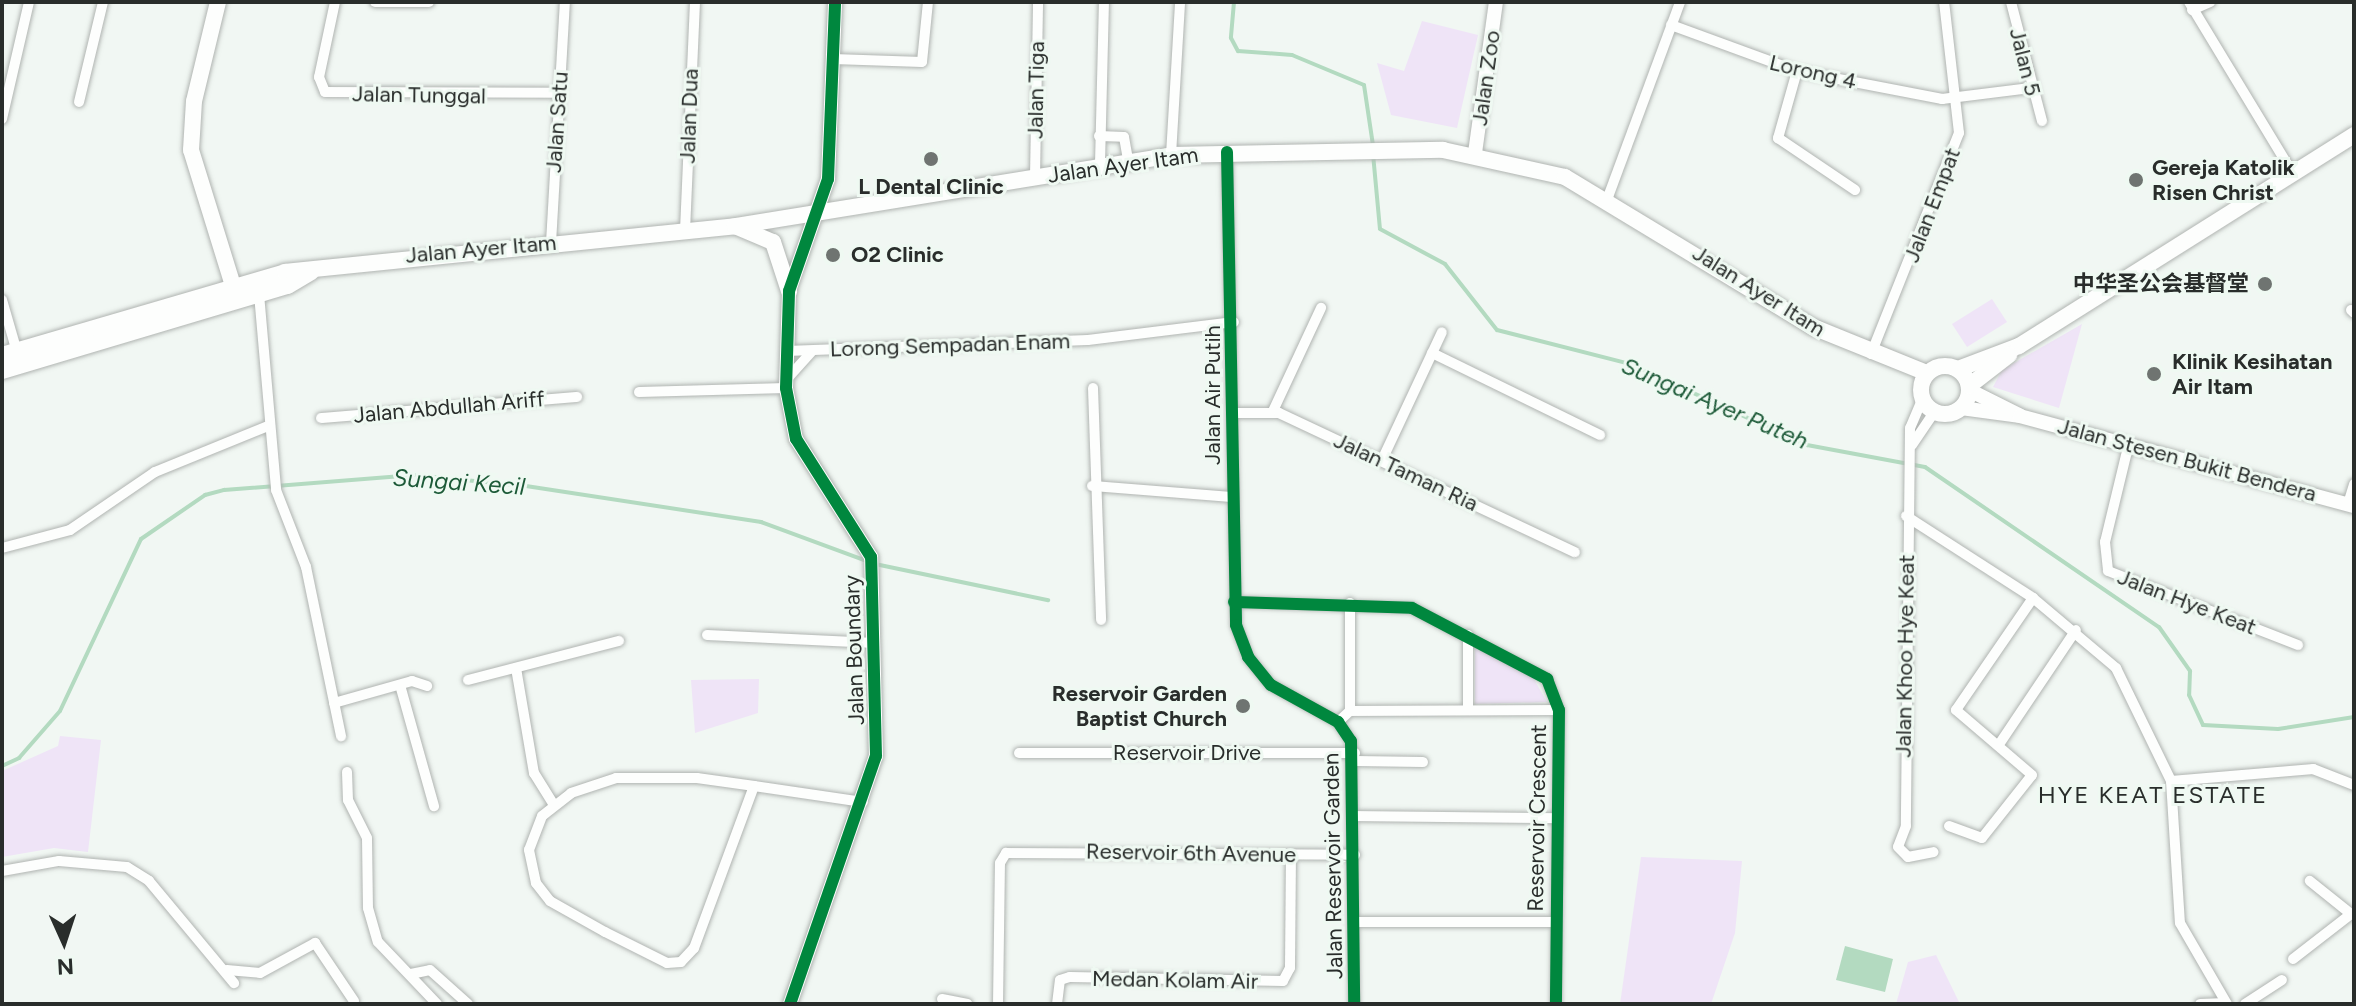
<!DOCTYPE html>
<html>
<head>
<meta charset="utf-8">
<style>
	body { margin:0 }
	#map { position:relative; width:2356px; height:1006px; overflow:hidden; background:#f1f7f3; font-family:Figtree,"Noto Sans SC",sans-serif }
	div>[style] { position:absolute }
	[style*='--x'] { left:calc(var(--x)*1px); top:calc(var(--y)*1px); width:calc(var(--w)*1px); rotate:calc(var(--a)*1deg) }
	.green>* { inset:0; background:#efe4f7 }
	.water>* { inset:0; background:#b3dac0 }
	.stream>* { height:4px; margin:-2px; padding:0 2px; transform-origin:2px; border-radius:2px; background:#b3dac0 }
	.roads { filter:drop-shadow(0 0 2px #b0b4b1) drop-shadow(0 0 2px #b0b4b1) }
	.street>* { height:10px; margin:-5px; padding:0 5px; transform-origin:5px; border-radius:5px; background:#fdfefd }
	.secondary>* { height:14px; margin:-7px; padding:0 7px; transform-origin:7px; border-radius:7px; background:#fdfefd }
	.primary>* { height:16px; margin:-8px; padding:0 8px; transform-origin:8px; border-radius:8px; background:#fdfefd }
	.primary>.ring { margin:-8px; padding:0; box-sizing:content-box; background:none; border:16px solid #fdfefd; border-radius:50% }
	.cycleway>* { height:12px; margin:-6px; padding:0 6px; transform-origin:6px; border-radius:6px; background:#00873e }
	.dots>* { width:22px; height:22px; translate:-50% -50%; box-sizing:border-box; border:4px solid #eff9f2; border-radius:50% }
	span { translate:-50% -50%; white-space:nowrap; text-align:center; line-height:1.15; -webkit-text-stroke:6px #eff9f2; paint-order:stroke }
	.street-label { font-size:22px; color:#292d2b }
	.poi-label { font-size:22px; color:#292d2b; font-weight:700 }
	.left { translate:0 -50%; text-align:left }
	.right { translate:-100% -50%; text-align:right }
	.water-label { font-size:24px; color:#1d5a38; font-style:italic }
	.neighbourhood-label { font-size:24px; color:#292d2b; letter-spacing:2px }
	.frame { position:absolute; inset:0; border:4px solid #292d2b; pointer-events:none }
	.north { position:absolute; left:24px; top:902px; width:80px; height:80px; -webkit-text-stroke:6px #eff9f2; paint-order:stroke; rotate:177deg; font-size:22px; font-weight:700; line-height:32px; text-align:center; color:#292d2b }
	.north::after { content:''; display:block; margin:auto; width:28px; height:36px; background:#292d2b; clip-path:polygon(50% 0,100% 100%,50% 72%,0 100%) }
</style>
</head>
<body>
<div id="map">
	<div class="green">
		<div style="clip-path:polygon(1422px 21px,1478px 35px,1457px 128px,1391px 115px,1377px 63px,1404px 71px)"></div>
		<div style="clip-path:polygon(1992px 299px,2007px 322px,1967px 347px,1952px 324px)"></div>
		<div style="clip-path:polygon(2082px 324px,2059px 408px,1993px 387px,2002px 370px)"></div>
		<div style="clip-path:polygon(1475px 647px,1531px 674px,1547px 702px,1475px 704px)"></div>
		<div style="clip-path:polygon(759px 679px,758px 713px,695px 733px,691px 680px)"></div>
		<div style="clip-path:polygon(60px 736px,101px 740px,88px 852px,54px 848px,2px 857px,2px 771px,58px 746px)"></div>
		<div style="clip-path:polygon(1641px 857px,1742px 861px,1735px 933px,1711px 1004px,1620px 1004px)"></div>
		<div style="clip-path:polygon(1936px 955px,1960px 1004px,1896px 1004px,1908px 962px)"></div>
	</div>
	<div class="water">
		<div style="clip-path:polygon(1845px 946px,1893px 959px,1885px 992px,1836px 980px)"></div>
	</div>
	<div class="stream">
		<div style="--x:1234;--y:2;--w:36;--a:95"></div>
		<div style="--x:1231;--y:38;--w:15;--a:62"></div>
		<div style="--x:1238;--y:51;--w:54;--a:4.2"></div>
		<div style="--x:1292;--y:55;--w:78;--a:22.6"></div>
		<div style="--x:1364;--y:85;--w:61;--a:81.5"></div>
		<div style="--x:1373;--y:154;--w:75;--a:84.7"></div>
		<div style="--x:1380;--y:229;--w:74;--a:28.3"></div>
		<div style="--x:1445;--y:264;--w:84;--a:51.8"></div>
		<div style="--x:1497;--y:330;--w:137;--a:14.3"></div>
		<div style="--x:1630;--y:364;--w:195;--a:24.6"></div>
		<div style="--x:1807;--y:445;--w:120;--a:10.6"></div>
		<div style="--x:1925;--y:467;--w:283;--a:34.4"></div>
		<div style="--x:2159;--y:627;--w:54;--a:54.8"></div>
		<div style="--x:2190;--y:671;--w:24;--a:92"></div>
		<div style="--x:2189;--y:695;--w:33;--a:65"></div>
		<div style="--x:2203;--y:725;--w:75;--a:3.1"></div>
		<div style="--x:2278;--y:729;--w:77;--a:-9"></div>
		<div style="--x:875;--y:564;--w:177;--a:11.8"></div>
		<div style="--x:2;--y:766;--w:19;--a:-25"></div>
		<div style="--x:19;--y:758;--w:62;--a:-48.9"></div>
		<div style="--x:60;--y:711;--w:190;--a:-64.8"></div>
		<div style="--x:141;--y:539;--w:78;--a:-34.5"></div>
		<div style="--x:205;--y:495;--w:20;--a:-15"></div>
		<div style="--x:224;--y:490;--w:191;--a:-4.5"></div>
		<div style="--x:414;--y:475;--w:113;--a:5.6"></div>
		<div style="--x:526;--y:486;--w:238;--a:8.7"></div>
		<div style="--x:761;--y:522;--w:113;--a:20.2"></div>
	</div>
	<div class="roads">
		<div class="street">
			<div style="--x:335;--y:2;--w:77;--a:102"></div>
			<div style="--x:319;--y:77;--w:16;--a:68"></div>
			<div style="--x:325;--y:92;--w:233;--a:0.2"></div>
			<div style="--x:375;--y:2;--w:54;--a:0"></div>
			<div style="--x:2011;--y:2;--w:123;--a:75.4"></div>
			<div style="--x:2189;--y:2;--w:201;--a:58.8"></div>
			<div style="--x:2192;--y:10;--w:20;--a:-24"></div>
			<div style="--x:1671;--y:25;--w:134;--a:20.1"></div>
			<div style="--x:1797;--y:71;--w:148;--a:10.9"></div>
			<div style="--x:1942;--y:99;--w:89;--a:-7.1"></div>
			<div style="--x:833;--y:59;--w:89;--a:1.9"></div>
			<div style="--x:922;--y:62;--w:60;--a:-84.3"></div>
			<div style="--x:1797;--y:71;--w:70;--a:105.8"></div>
			<div style="--x:1778;--y:138;--w:93;--a:34"></div>
			<div style="--x:79;--y:102;--w:103;--a:-76.5"></div>
			<div style="--x:2;--y:119;--w:120;--a:-77"></div>
			<div style="--x:1099;--y:136;--w:25;--a:2"></div>
			<div style="--x:1124;--y:137;--w:23;--a:80"></div>
			<div style="--x:1227;--y:152;--w:473;--a:88.9"></div>
			<div style="--x:1236;--y:625;--w:34;--a:69"></div>
			<div style="--x:1248;--y:657;--w:36;--a:51"></div>
			<div style="--x:1271;--y:685;--w:77;--a:28.9"></div>
			<div style="--x:1338;--y:722;--w:23;--a:56"></div>
			<div style="--x:1351;--y:741;--w:263;--a:89.3"></div>
			<div style="--x:1171;--y:155;--w:153;--a:-86.6"></div>
			<div style="--x:1100;--y:164;--w:162;--a:-88.6"></div>
			<div style="--x:1035;--y:177;--w:175;--a:-89"></div>
			<div style="--x:1608;--y:197;--w:208;--a:-69.7"></div>
			<div style="--x:685;--y:231;--w:229;--a:-87.5"></div>
			<div style="--x:551;--y:243;--w:241;--a:-86.7"></div>
			<div style="--x:259;--y:294;--w:197;--a:85"></div>
			<div style="--x:276;--y:490;--w:83;--a:68.7"></div>
			<div style="--x:306;--y:567;--w:173;--a:78.3"></div>
			<div style="--x:2;--y:300;--w:54;--a:73.9"></div>
			<div style="--x:2351;--y:310;--w:4;--a:45"></div>
			<div style="--x:786;--y:351;--w:302;--a:-2.1"></div>
			<div style="--x:1088;--y:340;--w:147;--a:-7"></div>
			<div style="--x:1432;--y:353;--w:187;--a:26"></div>
			<div style="--x:1871;--y:354;--w:238;--a:-68.3"></div>
			<div style="--x:1959;--y:133;--w:132;--a:-96.5"></div>
			<div style="--x:787;--y:379;--w:38;--a:-48"></div>
			<div style="--x:1093;--y:388;--w:232;--a:88"></div>
			<div style="--x:639;--y:392;--w:147;--a:-1.6"></div>
			<div style="--x:1922;--y:400;--w:30;--a:113"></div>
			<div style="--x:1910;--y:428;--w:398;--a:90.6"></div>
			<div style="--x:1906;--y:826;--w:22;--a:111"></div>
			<div style="--x:1898;--y:847;--w:14;--a:45"></div>
			<div style="--x:1908;--y:857;--w:26;--a:-11"></div>
			<div style="--x:1273;--y:411;--w:114;--a:-65"></div>
			<div style="--x:1233;--y:413;--w:46;--a:0"></div>
			<div style="--x:1279;--y:413;--w:327;--a:25.2"></div>
			<div style="--x:321;--y:418;--w:257;--a:-4.7"></div>
			<div style="--x:2129;--y:443;--w:102;--a:103.6"></div>
			<div style="--x:2105;--y:542;--w:29;--a:84"></div>
			<div style="--x:2108;--y:571;--w:204;--a:21.3"></div>
			<div style="--x:1912;--y:445;--w:40;--a:-56"></div>
			<div style="--x:1382;--y:460;--w:141;--a:-64.9"></div>
			<div style="--x:1092;--y:486;--w:141;--a:4.5"></div>
			<div style="--x:2348;--y:504;--w:21;--a:-73"></div>
			<div style="--x:1906;--y:516;--w:151;--a:32.8"></div>
			<div style="--x:2033;--y:598;--w:109;--a:40.1"></div>
			<div style="--x:2116;--y:668;--w:126;--a:64"></div>
			<div style="--x:2171;--y:781;--w:142;--a:86.4"></div>
			<div style="--x:2180;--y:923;--w:94;--a:59.9"></div>
			<div style="--x:2;--y:548;--w:70;--a:-14.8"></div>
			<div style="--x:70;--y:530;--w:103;--a:-34.3"></div>
			<div style="--x:155;--y:472;--w:124;--a:-22.2"></div>
			<div style="--x:1234;--y:602;--w:178;--a:1.9"></div>
			<div style="--x:1412;--y:608;--w:153;--a:27.7"></div>
			<div style="--x:1547;--y:679;--w:33;--a:69"></div>
			<div style="--x:1559;--y:710;--w:294;--a:90.6"></div>
			<div style="--x:1350;--y:603;--w:108;--a:90"></div>
			<div style="--x:707;--y:635;--w:168;--a:2.7"></div>
			<div style="--x:516;--y:668;--w:107;--a:80.3"></div>
			<div style="--x:534;--y:773;--w:36;--a:58"></div>
			<div style="--x:468;--y:680;--w:156;--a:-14.5"></div>
			<div style="--x:400;--y:685;--w:126;--a:74.3"></div>
			<div style="--x:334;--y:703;--w:81;--a:-15.8"></div>
			<div style="--x:412;--y:681;--w:16;--a:18"></div>
			<div style="--x:1468;--y:709;--w:74;--a:-90"></div>
			<div style="--x:1338;--y:722;--w:16;--a:-43"></div>
			<div style="--x:1350;--y:711;--w:209;--a:-0.3"></div>
			<div style="--x:2000;--y:743;--w:136;--a:-56.1"></div>
			<div style="--x:1019;--y:753;--w:336;--a:0"></div>
			<div style="--x:1356;--y:761;--w:67;--a:0.9"></div>
			<div style="--x:347;--y:772;--w:28;--a:88"></div>
			<div style="--x:348;--y:800;--w:42;--a:63.4"></div>
			<div style="--x:367;--y:838;--w:70;--a:89.2"></div>
			<div style="--x:368;--y:908;--w:35;--a:74"></div>
			<div style="--x:378;--y:942;--w:86;--a:46.4"></div>
			<div style="--x:2171;--y:781;--w:143;--a:-4.8"></div>
			<div style="--x:2313;--y:769;--w:44;--a:21.3"></div>
			<div style="--x:754;--y:786;--w:173;--a:110.3"></div>
			<div style="--x:694;--y:948;--w:19;--a:133"></div>
			<div style="--x:681;--y:962;--w:14;--a:176"></div>
			<div style="--x:667;--y:963;--w:69;--a:-153.4"></div>
			<div style="--x:605;--y:932;--w:63;--a:-150.6"></div>
			<div style="--x:550;--y:901;--w:23;--a:-128"></div>
			<div style="--x:536;--y:883;--w:34;--a:-102"></div>
			<div style="--x:529;--y:850;--w:36;--a:-69"></div>
			<div style="--x:542;--y:816;--w:37;--a:-38"></div>
			<div style="--x:571;--y:793;--w:47;--a:-18.4"></div>
			<div style="--x:616;--y:778;--w:81;--a:0"></div>
			<div style="--x:697;--y:778;--w:58;--a:8"></div>
			<div style="--x:754;--y:786;--w:110;--a:8.4"></div>
			<div style="--x:1355;--y:816;--w:202;--a:0.6"></div>
			<div style="--x:1949;--y:826;--w:35;--a:20"></div>
			<div style="--x:1982;--y:838;--w:80;--a:-51.6"></div>
			<div style="--x:2032;--y:775;--w:100;--a:-139.5"></div>
			<div style="--x:1956;--y:710;--w:136;--a:-55.5"></div>
			<div style="--x:2;--y:871;--w:58;--a:-10"></div>
			<div style="--x:59;--y:861;--w:68;--a:5"></div>
			<div style="--x:127;--y:867;--w:26;--a:32"></div>
			<div style="--x:149;--y:881;--w:133;--a:50.2"></div>
			<div style="--x:1354;--y:922;--w:202;--a:0"></div>
			<div style="--x:2293;--y:959;--w:73;--a:-37.8"></div>
			<div style="--x:2351;--y:914;--w:53;--a:-141.2"></div>
			<div style="--x:227;--y:970;--w:33;--a:5"></div>
			<div style="--x:260;--y:973;--w:63;--a:-28.6"></div>
			<div style="--x:315;--y:943;--w:70;--a:56.1"></div>
			<div style="--x:411;--y:974;--w:19;--a:-12"></div>
			<div style="--x:430;--y:970;--w:51;--a:41.8"></div>
			<div style="--x:942;--y:999;--w:26;--a:11"></div>
			<div style="--x:998;--y:1004;--w:141;--a:-89.2"></div>
			<div style="--x:1000;--y:863;--w:12;--a:-59"></div>
			<div style="--x:1006;--y:853;--w:349;--a:0.3"></div>
			<div style="--x:1057;--y:1004;--w:24;--a:-83"></div>
			<div style="--x:1060;--y:980;--w:10;--a:-17"></div>
			<div style="--x:1070;--y:977;--w:213;--a:1.1"></div>
			<div style="--x:1283;--y:981;--w:15;--a:-62"></div>
			<div style="--x:1290;--y:968;--w:114;--a:-89.5"></div>
			<div style="--x:2200;--y:1004;--w:26;--a:-2"></div>
			<div style="--x:2245;--y:1004;--w:44;--a:-33"></div>
		</div>
		<div class="secondary">
			<div style="--x:1475;--y:153;--w:152;--a:-82.1"></div>
			<div style="--x:1969;--y:390;--w:56;--a:26.6"></div>
			<div style="--x:1961;--y:408;--w:60;--a:7.7"></div>
			<div style="--x:2020;--y:416;--w:346;--a:15.1"></div>
			<div style="--x:790;--y:1004;--w:262;--a:-70.9"></div>
			<div style="--x:876;--y:756;--w:199;--a:-91.4"></div>
			<div style="--x:871;--y:557;--w:140;--a:-122.4"></div>
			<div style="--x:796;--y:439;--w:52;--a:-101.1"></div>
			<div style="--x:786;--y:388;--w:97;--a:-88.2"></div>
			<div style="--x:789;--y:291;--w:119;--a:-70.8"></div>
			<div style="--x:828;--y:179;--w:177;--a:-87.7"></div>
		</div>
		<div class="primary">
			<div style="--x:218;--y:2;--w:102;--a:103.6"></div>
			<div style="--x:194;--y:101;--w:49;--a:93.5"></div>
			<div style="--x:191;--y:150;--w:152;--a:72.8"></div>
			<div style="--x:737;--y:227;--w:39;--a:23"></div>
			<div style="--x:773;--y:242;--w:52;--a:71.9"></div>
			<div style="--x:2;--y:355;--w:295;--a:-16.3"></div>
			<div style="--x:285;--y:272;--w:452;--a:-5.8"></div>
			<div style="--x:735;--y:226;--w:442;--a:-9.2"></div>
			<div style="--x:1171;--y:155;--w:272;--a:-1.1"></div>
			<div style="--x:1443;--y:150;--w:125;--a:12.5"></div>
			<div style="--x:1565;--y:177;--w:290;--a:31.2"></div>
			<div style="--x:1813;--y:327;--w:123;--a:22"></div>
			<div class="ring" style="left:1921px;top:366px;width:32px;height:32px"></div>
			<div style="--x:1958;--y:369;--w:65;--a:-20.7"></div>
			<div style="--x:2019;--y:346;--w:396;--a:-32.2"></div>
			<div style="--x:2;--y:371;--w:298;--a:-16.6"></div>
			<div style="--x:288;--y:286;--w:27;--a:-31"></div>
			<div style="--x:1969;--y:386;--w:51;--a:-37.8"></div>
		</div>
	</div>
	<div class="cycleway">
		<div style="--x:1227;--y:152;--w:473;--a:88.9"></div>
		<div style="--x:1236;--y:625;--w:34;--a:69"></div>
		<div style="--x:1248;--y:657;--w:36;--a:51"></div>
		<div style="--x:1271;--y:685;--w:77;--a:28.9"></div>
		<div style="--x:1338;--y:722;--w:23;--a:56"></div>
		<div style="--x:1351;--y:741;--w:263;--a:89.3"></div>
		<div style="--x:1234;--y:602;--w:178;--a:1.9"></div>
		<div style="--x:1412;--y:608;--w:153;--a:27.7"></div>
		<div style="--x:1547;--y:679;--w:33;--a:69"></div>
		<div style="--x:1559;--y:710;--w:294;--a:90.6"></div>
		<div style="--x:790;--y:1004;--w:262;--a:-70.9"></div>
		<div style="--x:876;--y:756;--w:199;--a:-91.4"></div>
		<div style="--x:871;--y:557;--w:140;--a:-122.4"></div>
		<div style="--x:796;--y:439;--w:52;--a:-101.1"></div>
		<div style="--x:786;--y:388;--w:97;--a:-88.2"></div>
		<div style="--x:789;--y:291;--w:119;--a:-70.8"></div>
		<div style="--x:828;--y:179;--w:177;--a:-87.7"></div>
	</div>
	<div class="dots">
		<div style="left:931px;top:159px;background:#6f7471"></div>
		<div style="left:2136px;top:180px;background:#6f7471"></div>
		<div style="left:833px;top:255px;background:#6f7471"></div>
		<div style="left:2265px;top:284px;background:#6f7471"></div>
		<div style="left:2154px;top:374px;background:#6f7471"></div>
		<div style="left:1243px;top:706px;background:#6f7471"></div>
	</div>
	<div class="street-label">
		<span style="left:2025px;top:62px;rotate:76deg">Jalan 5</span>
		<span style="left:1813px;top:72px;rotate:13deg">Lorong 4</span>
		<span style="left:1486px;top:78px;rotate:-82deg">Jalan Zoo</span>
		<span style="left:1036px;top:90px;rotate:-89deg">Jalan Tiga</span>
		<span style="left:419px;top:95px;rotate:1deg">Jalan Tunggal</span>
		<span style="left:689px;top:116px;rotate:-88deg">Jalan Dua</span>
		<span style="left:557px;top:122px;rotate:-86deg">Jalan Satu</span>
		<span style="left:1123px;top:165px;rotate:-8deg">Jalan Ayer Itam</span>
		<span style="left:1932px;top:205px;rotate:-69deg">Jalan Empat</span>
		<span style="left:481px;top:249px;rotate:-5deg">Jalan Ayer Itam</span>
		<span style="left:1759px;top:291px;rotate:32deg">Jalan Ayer Itam</span>
		<span style="left:950px;top:345px;rotate:-2deg">Lorong Sempadan Enam</span>
		<span style="left:1213px;top:395px;rotate:-90deg">Jalan Air Putih</span>
		<span style="left:449px;top:407px;rotate:-5deg">Jalan Abdullah Ariff</span>
		<span style="left:2187px;top:460px;rotate:15deg">Jalan Stesen Bukit Bendera</span>
		<span style="left:1406px;top:472px;rotate:25deg">Jalan Taman Ria</span>
		<span style="left:2187px;top:602px;rotate:21deg">Jalan Hye Keat</span>
		<span style="left:854px;top:650px;rotate:-92deg">Jalan Boundary</span>
		<span style="left:1905px;top:656px;rotate:-89deg">Jalan Khoo Hye Keat</span>
		<span style="left:1187px;top:753px">Reservoir Drive</span>
		<span style="left:1537px;top:818px;rotate:-89deg">Reservoir Crescent</span>
		<span style="left:1191px;top:853px;rotate:1deg">Reservoir 6th Avenue</span>
		<span style="left:1333px;top:866px;rotate:-91deg">Jalan Reservoir Garden</span>
		<span style="left:1175px;top:980px;rotate:1deg">Medan Kolam Air</span>
	</div>
	<div class="poi-label">
		<span class="left" style="left:2152px;top:180px">Gereja Katolik<br>Risen Christ</span>
		<span style="left:931px;top:187px">L Dental Clinic</span>
		<span class="left" style="left:851px;top:255px">O2 Clinic</span>
		<span class="right" style="left:2249px;top:284px">中华圣公会基督堂</span>
		<span class="left" style="left:2172px;top:374px">Klinik Kesihatan<br>Air Itam</span>
		<span class="right" style="left:1227px;top:706px">Reservoir Garden<br>Baptist Church</span>
	</div>
	<div class="water-label">
		<span style="left:1715px;top:403px;rotate:23deg">Sungai Ayer Puteh</span>
		<span style="left:459px;top:482px;rotate:4deg">Sungai Kecil</span>
	</div>
	<div class="neighbourhood-label">
		<span style="left:2153px;top:795px">HYE KEAT ESTATE</span>
	</div>
	<div class="frame"></div>
	<div class="north">N</div>
</div>
</body>
</html>
